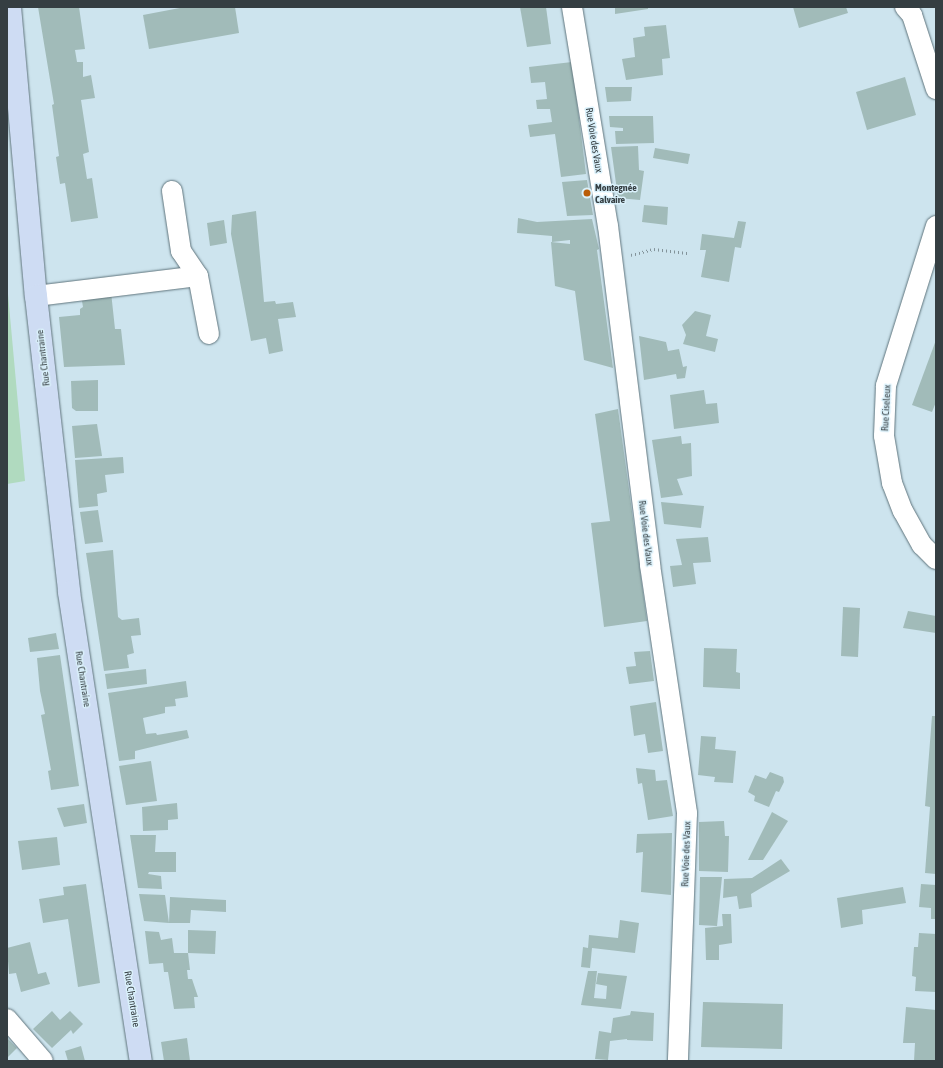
<!DOCTYPE html>
<html>
<head>
<meta charset="utf-8">
<style>
	body { margin:0 }
	#map { position:relative; width:943px; height:1068px; overflow:hidden; background:#cde4ee; font-family:"Asap Condensed",sans-serif }
	div>[style] { position:absolute }
	[style*='--x'] { left:calc(var(--x)*1px); top:calc(var(--y)*1px); width:calc(var(--w)*1px); rotate:calc(var(--a)*1deg) }
	.green>* { inset:0; background:#b0dabf }
	.building>* { inset:0; background:#a1bbb9 }
	.path>* { height:2.5px; margin-top:-1.25px; transform-origin:0; background:repeating-linear-gradient(90deg,#83939a 0 1px,transparent 0 4px) }
	.roads { filter:drop-shadow(0 0 1px #5f747c) drop-shadow(0 0 1px #5f747c) }
	.street>* { height:20px; margin:-10px; padding:0 10px; transform-origin:10px; border-radius:10px; background:#fff }
	.secondary>* { height:22px; margin:-11px; padding:0 11px; transform-origin:11px; border-radius:11px; background:#cedcf3 }
	.dots>* { width:11px; height:11px; translate:-50% -50%; box-sizing:border-box; border:2px solid #daf1fb; border-radius:50% }
	span { translate:-50% -50%; white-space:nowrap; text-align:center; line-height:1.15; -webkit-text-stroke:3px #daf1fb; paint-order:stroke }
	.street-label { font-size:10px; color:#353e42 }
	.poi-label { font-size:10px; color:#353e42; font-weight:700 }
	.left { translate:0 -50%; text-align:left }
	.frame { position:absolute; inset:0; border:8px solid #353e42; pointer-events:none }
</style>
</head>
<body>
<div id="map">
	<div class="green">
		<div style="clip-path:polygon(7px 283px,25px 481px,7px 484px)"></div>
	</div>
	<div class="building">
		<div style="clip-path:polygon(38px 7px,79px 7px,85px 49px,75px 50px,77px 62px,83px 62px,83px 77px,91px 75px,95px 98px,81px 100px,89px 152px,83px 154px,87px 179px,92px 178px,98px 218px,71px 222px,65px 183px,60px 184px,56px 157px,59px 156px,52px 105px,54px 104px)"></div>
		<div style="clip-path:polygon(185px 7px,235px 7px,239px 33px,149px 49px,143px 15px)"></div>
		<div style="clip-path:polygon(520px 7px,546px 7px,551px 44px,527px 47px)"></div>
		<div style="clip-path:polygon(615px 7px,648px 7px,648px 9px,615px 14px)"></div>
		<div style="clip-path:polygon(793px 7px,846px 7px,848px 13px,799px 28px)"></div>
		<div style="clip-path:polygon(666px 25px,670px 58px,662px 59px,663px 75px,626px 80px,622px 59px,635px 57px,633px 38px,645px 36px,644px 27px)"></div>
		<div style="clip-path:polygon(572px 62px,586px 174px,561px 177px,555px 134px,530px 137px,528px 125px,552px 122px,550px 109px,537px 109px,536px 100px,547px 99px,545px 82px,531px 83px,529px 67px)"></div>
		<div style="clip-path:polygon(905px 77px,916px 115px,867px 130px,856px 92px)"></div>
		<div style="clip-path:polygon(605px 87px,632px 87px,631px 101px,607px 102px)"></div>
		<div style="clip-path:polygon(609px 116px,653px 116px,654px 143px,616px 144px,615px 131px,623px 131px,623px 128px,610px 127px)"></div>
		<div style="clip-path:polygon(638px 146px,639px 170px,644px 171px,640px 200px,618px 198px,611px 147px)"></div>
		<div style="clip-path:polygon(655px 148px,690px 154px,688px 164px,653px 158px)"></div>
		<div style="clip-path:polygon(587px 180px,593px 215px,567px 216px,562px 182px)"></div>
		<div style="clip-path:polygon(644px 205px,668px 207px,667px 225px,642px 222px)"></div>
		<div style="clip-path:polygon(256px 211px,264px 302px,275px 301px,276px 304px,293px 302px,296px 317px,278px 319px,283px 351px,269px 354px,266px 338px,251px 341px,231px 234px,232px 215px)"></div>
		<div style="clip-path:polygon(518px 218px,537px 222px,592px 219px,599px 249px,597px 250px,613px 368px,584px 360px,575px 291px,555px 286px,551px 242px,570px 244px,570px 240px,552px 242px,552px 236px,517px 233px)"></div>
		<div style="clip-path:polygon(224px 220px,227px 243px,210px 246px,207px 223px)"></div>
		<div style="clip-path:polygon(738px 221px,746px 222px,741px 248px,735px 247px,729px 282px,701px 277px,706px 250px,700px 250px,702px 234px,734px 238px)"></div>
		<div style="clip-path:polygon(111px 292px,115px 329px,121px 329px,125px 365px,64px 367px,59px 317px,80px 315px,80px 309px,83px 307px,81px 295px)"></div>
		<div style="clip-path:polygon(695px 311px,711px 315px,706px 336px,718px 339px,715px 352px,683px 344px,686px 335px,682px 325px)"></div>
		<div style="clip-path:polygon(639px 336px,666px 342px,668px 351px,679px 349px,683px 367px,687px 366px,685px 378px,677px 379px,676px 374px,644px 380px)"></div>
		<div style="clip-path:polygon(936px 340px,936px 402px,932px 412px,912px 405px)"></div>
		<div style="clip-path:polygon(98px 380px,98px 411px,76px 411px,72px 408px,71px 381px)"></div>
		<div style="clip-path:polygon(704px 390px,706px 404px,717px 403px,719px 423px,674px 429px,670px 395px)"></div>
		<div style="clip-path:polygon(618px 409px,647px 621px,604px 627px,591px 523px,610px 521px,595px 414px)"></div>
		<div style="clip-path:polygon(97px 424px,102px 456px,75px 458px,72px 426px)"></div>
		<div style="clip-path:polygon(681px 436px,682px 444px,691px 443px,692px 476px,677px 479px,683px 495px,661px 498px,652px 440px)"></div>
		<div style="clip-path:polygon(123px 457px,124px 473px,105px 475px,107px 492px,97px 494px,98px 506px,79px 508px,75px 460px)"></div>
		<div style="clip-path:polygon(661px 502px,704px 506px,701px 528px,664px 524px)"></div>
		<div style="clip-path:polygon(98px 510px,103px 542px,85px 544px,80px 512px)"></div>
		<div style="clip-path:polygon(708px 537px,711px 562px,693px 563px,696px 584px,673px 587px,670px 566px,682px 565px,676px 539px)"></div>
		<div style="clip-path:polygon(113px 550px,118px 617px,122px 620px,139px 618px,141px 635px,131px 636px,134px 653px,127px 655px,129px 668px,104px 671px,86px 553px)"></div>
		<div style="clip-path:polygon(843px 607px,860px 608px,858px 657px,841px 656px)"></div>
		<div style="clip-path:polygon(908px 611px,936px 616px,936px 633px,903px 628px)"></div>
		<div style="clip-path:polygon(56px 633px,59px 649px,30px 652px,28px 638px)"></div>
		<div style="clip-path:polygon(704px 648px,737px 649px,736px 672px,740px 673px,740px 689px,703px 687px)"></div>
		<div style="clip-path:polygon(650px 651px,654px 681px,629px 684px,626px 667px,636px 666px,634px 652px)"></div>
		<div style="clip-path:polygon(60px 655px,79px 786px,51px 790px,48px 771px,51px 770px,41px 715px,45px 714px,40px 691px,37px 658px)"></div>
		<div style="clip-path:polygon(146px 669px,147px 684px,107px 689px,105px 674px)"></div>
		<div style="clip-path:polygon(186px 681px,188px 697px,175px 699px,176px 706px,165px 707px,165px 713px,143px 718px,146px 734px,156px 733px,157px 735px,187px 730px,189px 738px,135px 751px,135px 759px,119px 761px,108px 693px)"></div>
		<div style="clip-path:polygon(656px 702px,663px 751px,648px 753px,645px 734px,634px 736px,630px 706px)"></div>
		<div style="clip-path:polygon(932px 716px,936px 716px,936px 874px,925px 873px,930px 807px,925px 806px)"></div>
		<div style="clip-path:polygon(701px 736px,716px 737px,715px 749px,736px 751px,733px 783px,714px 782px,715px 777px,698px 775px)"></div>
		<div style="clip-path:polygon(151px 761px,157px 801px,126px 805px,119px 766px)"></div>
		<div style="clip-path:polygon(636px 768px,655px 770px,656px 781px,667px 780px,673px 816px,648px 820px,642px 783px,638px 784px)"></div>
		<div style="clip-path:polygon(770px 772px,783px 777px,784px 782px,779px 792px,776px 791px,769px 807px,754px 801px,755px 796px,748px 792px,755px 775px,766px 779px)"></div>
		<div style="clip-path:polygon(177px 803px,178px 819px,168px 820px,168px 830px,143px 831px,142px 807px)"></div>
		<div style="clip-path:polygon(84px 804px,87px 823px,64px 827px,57px 808px)"></div>
		<div style="clip-path:polygon(772px 812px,788px 821px,763px 860px,748px 860px)"></div>
		<div style="clip-path:polygon(724px 821px,725px 836px,729px 836px,728px 872px,699px 871px,699px 822px)"></div>
		<div style="clip-path:polygon(672px 833px,671px 895px,641px 892px,643px 852px,636px 853px,637px 834px)"></div>
		<div style="clip-path:polygon(130px 835px,156px 835px,155px 852px,176px 852px,176px 872px,149px 872px,148px 874px,161px 876px,162px 889px,138px 888px)"></div>
		<div style="clip-path:polygon(57px 837px,60px 865px,22px 870px,18px 841px)"></div>
		<div style="clip-path:polygon(781px 859px,790px 871px,751px 894px,752px 907px,739px 909px,737px 896px,723px 898px,724px 879px,752px 878px)"></div>
		<div style="clip-path:polygon(700px 877px,722px 877px,717px 926px,699px 925px)"></div>
		<div style="clip-path:polygon(86px 884px,100px 983px,78px 987px,68px 919px,43px 923px,39px 899px,64px 895px,63px 887px)"></div>
		<div style="clip-path:polygon(921px 884px,936px 885px,936px 919px,931px 919px,931px 908px,919px 907px)"></div>
		<div style="clip-path:polygon(903px 887px,906px 903px,862px 910px,863px 924px,841px 928px,837px 898px)"></div>
		<div style="clip-path:polygon(139px 894px,165px 895px,169px 923px,170px 897px,226px 900px,226px 912px,191px 910px,190px 923px,169px 923px,144px 921px)"></div>
		<div style="clip-path:polygon(722px 914px,731px 914px,732px 943px,719px 945px,719px 960px,706px 960px,705px 928px,723px 926px)"></div>
		<div style="clip-path:polygon(620px 920px,639px 923px,635px 953px,592px 948px,590px 968px,581px 967px,583px 947px,588px 948px,589px 935px,618px 938px)"></div>
		<div style="clip-path:polygon(188px 930px,216px 931px,215px 954px,188px 953px)"></div>
		<div style="clip-path:polygon(145px 931px,159px 932px,161px 940px,172px 938px,174px 953px,188px 953px,190px 970px,187px 970px,188px 979px,192px 979px,198px 997px,194px 997px,195px 1008px,174px 1009px,168px 972px,164px 972px,163px 963px,149px 964px)"></div>
		<div style="clip-path:polygon(919px 933px,936px 934px,936px 992px,915px 991px,916px 977px,912px 976px,914px 947px,918px 947px)"></div>
		<div style="clip-path:polygon(30px 942px,38px 974px,46px 972px,50px 984px,21px 992px,16px 973px,9px 974px,7px 948px)"></div>
		<div style="clip-path:polygon(588px 971px,597px 971px,594px 998px,606px 999px,607px 986px,596px 984px,598px 973px,627px 976px,621px 1009px,581px 1005px)"></div>
		<div style="clip-path:polygon(703px 1002px,783px 1004px,782px 1049px,701px 1047px)"></div>
		<div style="clip-path:polygon(906px 1007px,936px 1010px,936px 1061px,914px 1061px,915px 1043px,903px 1043px)"></div>
		<div style="clip-path:polygon(52px 1011px,60px 1020px,70px 1011px,83px 1024px,73px 1034px,71px 1030px,52px 1048px,33px 1029px)"></div>
		<div style="clip-path:polygon(631px 1011px,654px 1013px,653px 1041px,627px 1040px,627px 1033px,627px 1039px,610px 1041px,608px 1060px,595px 1059px,599px 1031px,611px 1033px,613px 1018px,630px 1015px)"></div>
		<div style="clip-path:polygon(7px 1038px,17px 1048px,7px 1058px)"></div>
		<div style="clip-path:polygon(187px 1038px,190px 1061px,164px 1061px,161px 1042px)"></div>
		<div style="clip-path:polygon(81px 1046px,85px 1061px,68px 1061px,65px 1051px)"></div>
	</div>
	<div class="path">
		<div style="--x:631;--y:255;--w:24;--a:-15"></div>
		<div style="--x:654;--y:249;--w:35;--a:7"></div>
	</div>
	<div class="roads">
		<div class="street">
			<div style="--x:572;--y:7;--w:222;--a:80.7"></div>
			<div style="--x:608;--y:226;--w:342;--a:82.9"></div>
			<div style="--x:650;--y:565;--w:251;--a:81.5"></div>
			<div style="--x:687;--y:813;--w:248;--a:92.1"></div>
			<div style="--x:905;--y:7;--w:11;--a:49"></div>
			<div style="--x:912;--y:15;--w:78;--a:72"></div>
			<div style="--x:172;--y:191;--w:61;--a:81.5"></div>
			<div style="--x:181;--y:251;--w:30;--a:56"></div>
			<div style="--x:936;--y:226;--w:168;--a:107.4"></div>
			<div style="--x:886;--y:386;--w:50;--a:92.3"></div>
			<div style="--x:884;--y:436;--w:48;--a:80.3"></div>
			<div style="--x:892;--y:483;--w:30;--a:69"></div>
			<div style="--x:903;--y:511;--w:39;--a:61"></div>
			<div style="--x:922;--y:545;--w:20;--a:45"></div>
			<div style="--x:36;--y:296;--w:163;--a:-7"></div>
			<div style="--x:198;--y:276;--w:59;--a:79.3"></div>
			<div style="--x:7;--y:1019;--w:55;--a:49.4"></div>
		</div>
		<div class="secondary">
			<div style="--x:10;--y:7;--w:290;--a:84.9"></div>
			<div style="--x:36;--y:296;--w:298;--a:83.6"></div>
			<div style="--x:69;--y:592;--w:474;--a:81.3"></div>
		</div>
	</div>
	<div class="dots">
		<div style="left:587px;top:193px;background:#ba5d08"></div>
	</div>
	<div class="street-label">
		<span style="left:594px;top:140px;rotate:81deg">Rue Voie des Vaux</span>
		<span style="left:43px;top:358px;rotate:-97deg">Rue Chantraine</span>
		<span style="left:886px;top:408px;rotate:-87deg">Rue Ciseleux</span>
		<span style="left:646px;top:533px;rotate:83deg">Rue Voie des Vaux</span>
		<span style="left:83px;top:679px;rotate:81deg">Rue Chantraine</span>
		<span style="left:686px;top:854px;rotate:-88deg">Rue Voie des Vaux</span>
		<span style="left:132px;top:999px;rotate:81deg">Rue Chantraine</span>
	</div>
	<div class="poi-label">
		<span class="left" style="left:595px;top:193px">Montegnée<br>Calvaire</span>
	</div>
	<div class="frame"></div>
</div>
</body>
</html>
